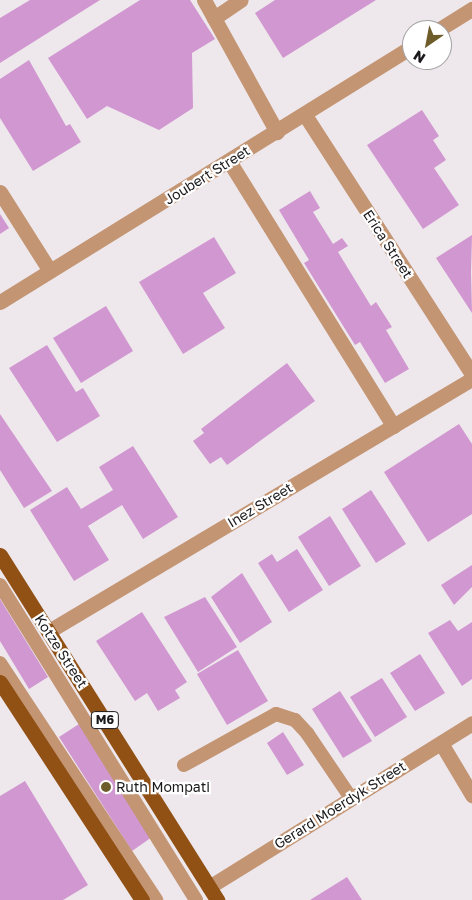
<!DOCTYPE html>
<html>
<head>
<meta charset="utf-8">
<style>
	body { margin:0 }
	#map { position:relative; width:472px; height:900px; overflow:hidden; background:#eee8ed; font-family:"Golos Text",sans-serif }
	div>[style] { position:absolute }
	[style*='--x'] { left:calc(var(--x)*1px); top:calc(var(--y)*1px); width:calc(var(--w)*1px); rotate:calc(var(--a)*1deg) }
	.building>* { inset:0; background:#d197d0 }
	.lane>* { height:14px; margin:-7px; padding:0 7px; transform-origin:7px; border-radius:7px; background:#c39573 }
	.street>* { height:15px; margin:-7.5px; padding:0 7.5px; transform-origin:7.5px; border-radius:7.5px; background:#c39573 }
	.primary>* { height:15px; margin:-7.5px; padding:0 7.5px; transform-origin:7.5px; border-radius:7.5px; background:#915114 }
	.dots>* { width:14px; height:14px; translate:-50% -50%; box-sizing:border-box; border:2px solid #fff; border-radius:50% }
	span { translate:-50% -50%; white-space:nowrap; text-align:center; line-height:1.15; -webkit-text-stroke:4.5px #fff; paint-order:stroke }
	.shield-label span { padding:1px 4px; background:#fff; border:1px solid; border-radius:4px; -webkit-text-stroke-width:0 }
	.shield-label { font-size:12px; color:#1a181a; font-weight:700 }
	.street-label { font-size:14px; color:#1a181a }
	.poi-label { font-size:14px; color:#1a181a }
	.left { translate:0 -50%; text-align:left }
	.north { position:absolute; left:402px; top:20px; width:50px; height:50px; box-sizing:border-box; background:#fff; border:1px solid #a3a3a3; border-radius:50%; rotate:213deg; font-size:14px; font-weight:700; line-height:20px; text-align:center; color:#1a181a }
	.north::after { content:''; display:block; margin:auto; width:18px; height:22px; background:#6f5c2b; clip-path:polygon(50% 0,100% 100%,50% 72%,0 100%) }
</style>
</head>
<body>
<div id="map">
	<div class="building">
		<div style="clip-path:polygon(30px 0,100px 0,0 63px,0 18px)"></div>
		<div style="clip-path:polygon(140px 0,190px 0,215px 39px,192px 53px,193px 108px,159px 130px,107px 106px,87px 119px,48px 58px)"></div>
		<div style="clip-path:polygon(275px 0,376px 0,283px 58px,255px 13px)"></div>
		<div style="clip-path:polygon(29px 60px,66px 126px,70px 124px,81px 142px,33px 171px,0 118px,0 79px)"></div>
		<div style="clip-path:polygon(422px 110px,439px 136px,433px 140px,446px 160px,434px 168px,459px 205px,423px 229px,367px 145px)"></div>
		<div style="clip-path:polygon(310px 191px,320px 208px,313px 212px,333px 244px,342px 238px,348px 246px,338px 252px,371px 306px,376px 302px,392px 327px,386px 330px,409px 369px,385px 383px,360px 342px,355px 345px,304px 263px,309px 260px,279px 210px)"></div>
		<div style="clip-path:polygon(0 214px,9px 228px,0 234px)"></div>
		<div style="clip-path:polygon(472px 235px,471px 272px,472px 313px,436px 258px)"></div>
		<div style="clip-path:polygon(214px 237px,236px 273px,203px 293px,225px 328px,183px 354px,139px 282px)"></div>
		<div style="clip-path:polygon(106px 306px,133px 351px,81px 383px,53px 338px)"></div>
		<div style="clip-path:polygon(47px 345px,76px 392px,83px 388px,100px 416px,57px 442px,9px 368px)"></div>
		<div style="clip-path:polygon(287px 363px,315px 401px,227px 465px,221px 457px,210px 464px,193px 441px,204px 433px,201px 429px)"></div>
		<div style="clip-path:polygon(0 414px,52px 491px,24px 508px,0 470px)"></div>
		<div style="clip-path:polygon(459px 424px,472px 444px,472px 514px,428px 542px,384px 472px)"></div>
		<div style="clip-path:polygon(133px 446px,178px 517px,143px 539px,122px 505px,88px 526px,109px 560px,74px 581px,30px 510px,67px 487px,81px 509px,113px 490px,99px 467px)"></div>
		<div style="clip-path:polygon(371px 490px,406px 544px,376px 563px,342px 509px)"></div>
		<div style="clip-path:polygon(330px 516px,361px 566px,329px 586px,298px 537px)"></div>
		<div style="clip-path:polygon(297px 549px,323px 590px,289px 612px,258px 563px,272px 554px,277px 562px)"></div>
		<div style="clip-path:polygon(472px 565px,472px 587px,454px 605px,441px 585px)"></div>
		<div style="clip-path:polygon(242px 573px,272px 622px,240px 643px,211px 597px)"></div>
		<div style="clip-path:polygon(205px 597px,237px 647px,198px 672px,164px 617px)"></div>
		<div style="clip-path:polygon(0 599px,48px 677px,29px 689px,0 641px)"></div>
		<div style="clip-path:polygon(142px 612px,187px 682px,175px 690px,180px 698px,158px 711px,147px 693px,135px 701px,96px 641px)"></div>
		<div style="clip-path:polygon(450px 620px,458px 631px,472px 622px,472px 679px,462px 686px,428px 633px)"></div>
		<div style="clip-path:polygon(238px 650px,268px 701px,227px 725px,197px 674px)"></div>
		<div style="clip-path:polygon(420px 654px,445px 693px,415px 711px,390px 673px)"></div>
		<div style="clip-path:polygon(382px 678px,407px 717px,375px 737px,350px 697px)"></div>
		<div style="clip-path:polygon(340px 691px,372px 741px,343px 758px,312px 709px)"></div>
		<div style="clip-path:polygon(79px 724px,152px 837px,132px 851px,59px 737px)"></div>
		<div style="clip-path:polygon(283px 732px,304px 765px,287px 775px,267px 743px)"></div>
		<div style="clip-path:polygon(25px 781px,88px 885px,63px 900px,0 900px,0 796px)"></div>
		<div style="clip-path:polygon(347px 877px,362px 900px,310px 900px)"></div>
	</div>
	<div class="lane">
		<div style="--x:0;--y:585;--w:371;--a:58.1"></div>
		<div style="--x:0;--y:663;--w:284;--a:56.6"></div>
		<div style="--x:184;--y:765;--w:105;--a:-29"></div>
		<div style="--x:276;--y:714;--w:20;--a:18"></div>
		<div style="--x:295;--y:720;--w:18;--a:47"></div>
		<div style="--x:307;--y:733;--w:78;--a:55.9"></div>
	</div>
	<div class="street">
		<div style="--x:204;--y:0;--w:151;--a:61.1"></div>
		<div style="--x:214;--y:18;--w:32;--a:-34"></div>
		<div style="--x:438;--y:30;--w:40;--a:-32"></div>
		<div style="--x:305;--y:115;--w:308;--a:57.2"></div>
		<div style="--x:229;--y:161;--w:312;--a:58.2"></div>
		<div style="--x:0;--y:192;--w:93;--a:57.7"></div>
		<div style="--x:0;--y:302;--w:485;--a:-31.8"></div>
		<div style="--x:49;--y:631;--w:492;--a:-30.8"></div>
		<div style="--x:441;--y:743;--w:61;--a:59.2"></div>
		<div style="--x:209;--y:887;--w:310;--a:-31.9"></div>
	</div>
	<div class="primary">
		<div style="--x:0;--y:555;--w:408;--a:57.8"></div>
		<div style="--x:0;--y:682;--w:260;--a:56.9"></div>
	</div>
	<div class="dots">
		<div style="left:106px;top:787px;background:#6f5c2b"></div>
	</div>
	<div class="shield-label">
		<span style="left:105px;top:720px">M6</span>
	</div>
	<div class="street-label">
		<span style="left:207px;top:175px;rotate:-32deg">Joubert Street</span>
		<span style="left:388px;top:244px;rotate:57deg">Erica Street</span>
		<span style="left:260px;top:505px;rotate:-31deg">Inez Street</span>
		<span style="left:61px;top:651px;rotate:57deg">Kotze Street</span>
		<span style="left:340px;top:805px;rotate:-32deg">Gerard Moerdyk Street</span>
	</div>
	<div class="poi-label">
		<span class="left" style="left:116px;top:787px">Ruth Mompati</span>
	</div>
	<div class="north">N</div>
</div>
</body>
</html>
